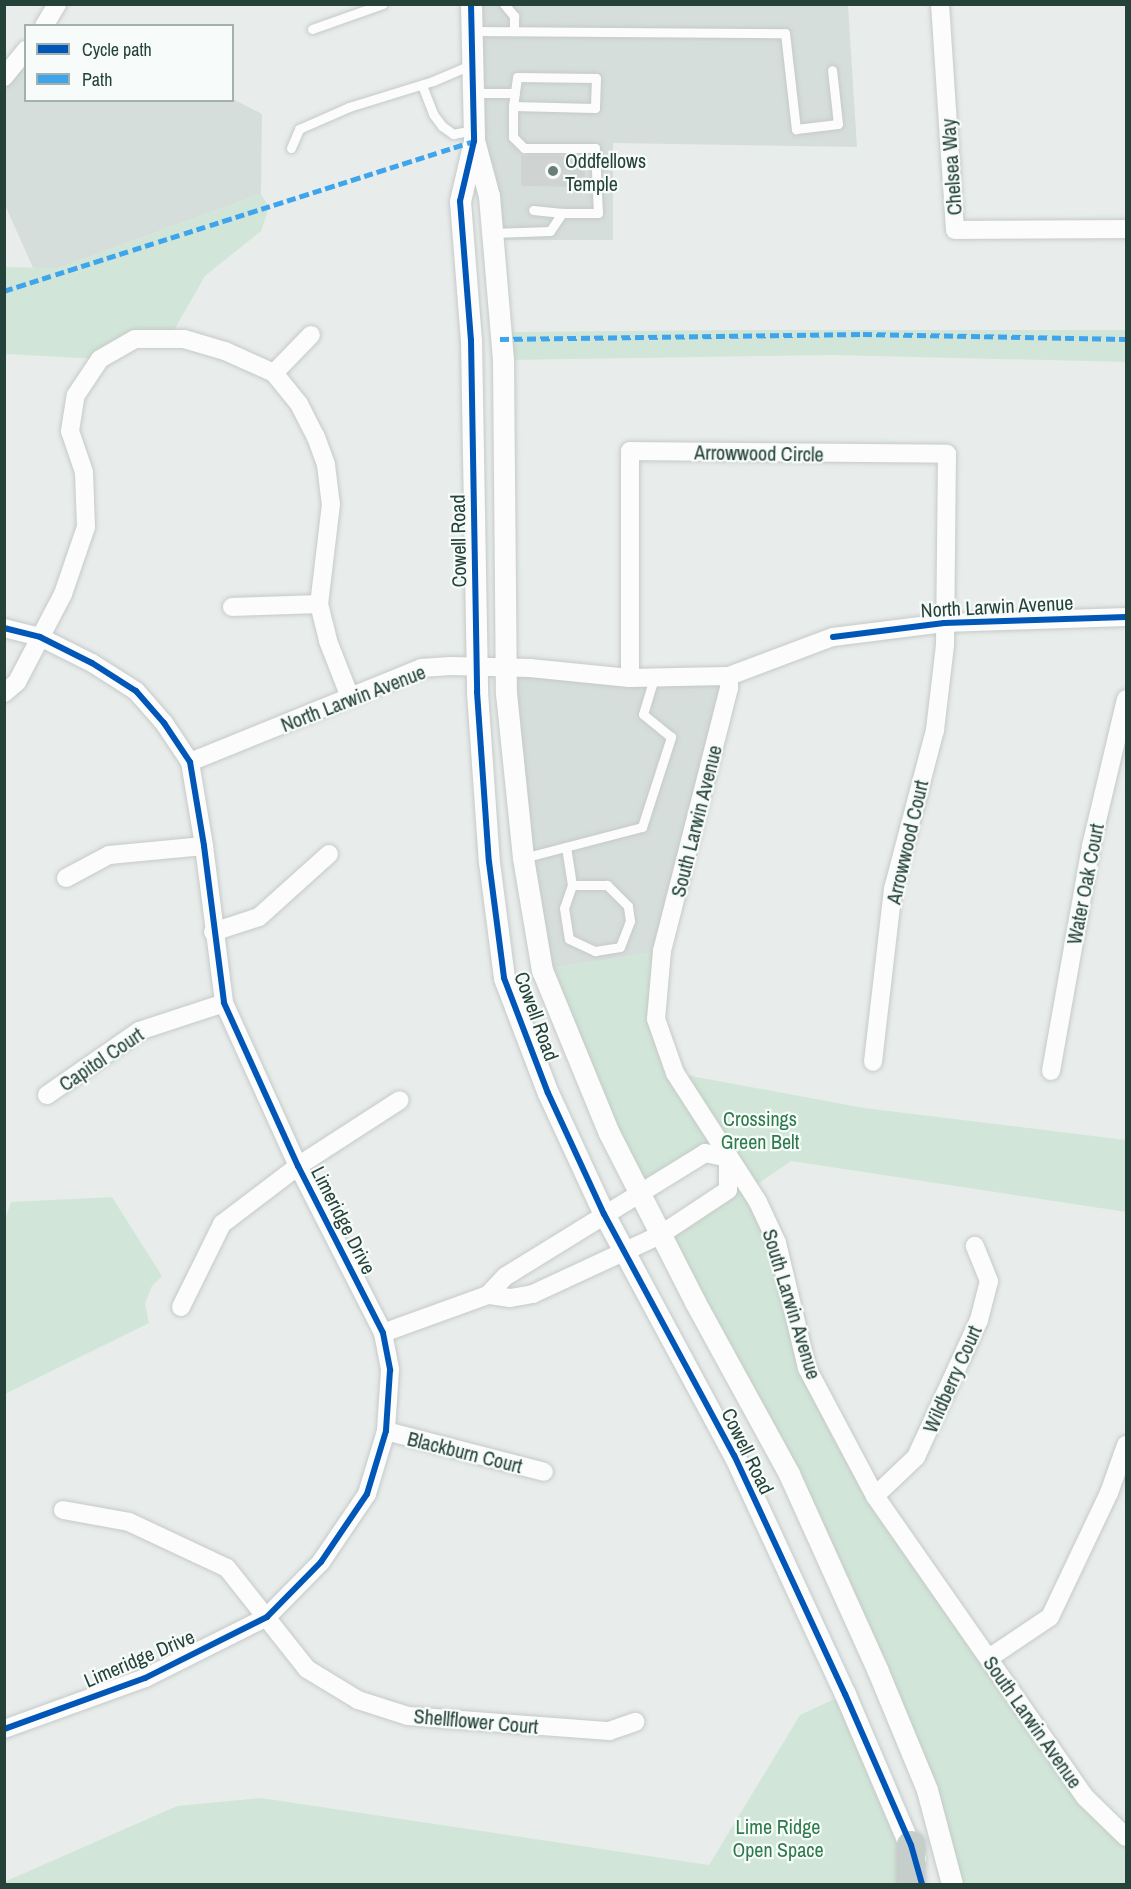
<!DOCTYPE html>
<html>
<head>
<meta charset="utf-8">
<style>
	body { margin:0 }
	#map { position:relative; width:1131px; height:1889px; overflow:hidden; background:#e8edeb; font-family:"Archivo Narrow",sans-serif }
	div>[style] { position:absolute }
	[style*='--x'] { left:calc(var(--x)*1px); top:calc(var(--y)*1px); width:calc(var(--w)*1px); rotate:calc(var(--a)*1deg) }
	.built>* { inset:0; background:#d6dedb }
	.green>* { inset:0; background:#d1e6d8 }
	.building>* { inset:0; background:#cfd4d2 }
	.roads { filter:drop-shadow(0 0 2px #c5cac8) drop-shadow(0 0 2px #c5cac8) }
	.service>* { height:9px; margin:-4.5px; padding:0 4.5px; transform-origin:4.5px; border-radius:4.5px; background:#fcfcfc }
	.minor>* { height:18px; margin:-9px; padding:0 9px; transform-origin:9px; border-radius:9px; background:#fcfcfc }
	.tertiary>* { height:21px; margin:-10.5px; padding:0 10.5px; transform-origin:10.5px; border-radius:10.5px; background:#fcfcfc }
	.trunk>* { height:28px; margin:-14px; padding:0 14px; transform-origin:14px; border-radius:14px; background:#c6cecc }
	.quiet>* { height:4.5px; margin-top:-2.25px; transform-origin:0; background:repeating-linear-gradient(90deg,#3ea4ec 0 9px,transparent 0 13.5px) }
	.cycleway>* { height:6px; margin:-3px; padding:0 3px; transform-origin:3px; border-radius:3px; background:#0057b8 }
	.dots>* { width:16px; height:16px; translate:-50% -50%; box-sizing:border-box; border:3px solid #f7fbf9; border-radius:50% }
	span { translate:-50% -50%; white-space:nowrap; text-align:center; line-height:1.15; -webkit-text-stroke:4.5px #f7fbf9; paint-order:stroke }
	.poi-label { font-size:20px; color:#24423a }
	.left { translate:0 -50%; text-align:left }
	.street-label { font-size:20px; color:#24423a }
	.park-label { font-size:20px; color:#2d7a4b }
	.frame { position:absolute; inset:0; border:6px solid #24423a; pointer-events:none }
	.legend { position:absolute; left:24px; top:24px; width:210px; height:78px; box-sizing:border-box; background:#f7fbf9; border:2px solid #a3b1ad; margin:0; padding:8px 10px; list-style:none; font-size:18px; color:#24423a }
	.legend li { display:flex; align-items:center; gap:12px; height:30px }
	.legend b { width:30px; border:2px solid #a3b1ad }
</style>
</head>
<body>
<div id="map">
	<div class="built">
		<div style="clip-path:polygon(471px 5px,848px 5px,857px 147px,613px 143px,613px 240px,493px 240px)"></div>
		<div style="clip-path:polygon(25px 50px,26px 100px,233px 99px,262px 114px,261px 194px,58px 268px,34px 270px,5px 205px,4px 77px)"></div>
		<div style="clip-path:polygon(506px 668px,729px 676px,662px 951px,542px 970px)"></div>
	</div>
	<div class="green">
		<div style="clip-path:polygon(261px 194px,269px 207px,261px 231px,205px 276px,169px 339px,100px 359px,5px 354px,5px 267px,58px 268px)"></div>
		<div style="clip-path:polygon(730px 330px,1126px 330px,1126px 362px,833px 355px,503px 360px,501px 332px)"></div>
		<div style="clip-path:polygon(662px 951px,656px 1019px,675px 1073px,864px 1108px,1126px 1140px,1126px 1212px,791px 1161px,749px 1190px,758px 1202px,807px 1368px,875px 1496px,989px 1658px,1126px 1837px,1126px 1884px,952px 1884px,877px 1669px,660px 1235px,728px 1190px,728px 1159px,704px 1153px,638px 1192px,542px 970px)"></div>
		<div style="clip-path:polygon(112px 1197px,162px 1276px,152px 1286px,145px 1304px,149px 1323px,5px 1394px,4px 1222px,11px 1202px)"></div>
		<div style="clip-path:polygon(845px 1694px,911px 1845px,911px 1884px,5px 1884px,4px 1882px,177px 1806px,261px 1798px,709px 1865px,800px 1715px)"></div>
	</div>
	<div class="building">
		<div style="clip-path:polygon(521px 156px,585px 156px,585px 187px,521px 186px)"></div>
	</div>
	<div class="roads">
		<div class="service">
			<div style="--x:504;--y:4;--w:16;--a:50"></div>
			<div style="--x:514;--y:16;--w:15;--a:90"></div>
			<div style="--x:312;--y:29;--w:75;--a:-19.4"></div>
			<div style="--x:473;--y:31;--w:312;--a:0.4"></div>
			<div style="--x:785;--y:33;--w:97;--a:83.5"></div>
			<div style="--x:796;--y:129;--w:42;--a:-6.8"></div>
			<div style="--x:838;--y:124;--w:54;--a:-96.3"></div>
			<div style="--x:422;--y:85;--w:31;--a:69"></div>
			<div style="--x:433;--y:114;--w:15;--a:53"></div>
			<div style="--x:442;--y:126;--w:14;--a:36"></div>
			<div style="--x:453;--y:134;--w:21;--a:-11"></div>
			<div style="--x:473;--y:93;--w:42;--a:0"></div>
			<div style="--x:513;--y:106;--w:29;--a:-82"></div>
			<div style="--x:517;--y:77;--w:79;--a:0.7"></div>
			<div style="--x:596;--y:78;--w:30;--a:92"></div>
			<div style="--x:595;--y:108;--w:82;--a:-178.6"></div>
			<div style="--x:513;--y:106;--w:31;--a:90"></div>
			<div style="--x:513;--y:137;--w:16;--a:45"></div>
			<div style="--x:524;--y:148;--w:71;--a:0"></div>
			<div style="--x:595;--y:148;--w:65;--a:87.4"></div>
			<div style="--x:598;--y:213;--w:36;--a:180"></div>
			<div style="--x:291;--y:148;--w:21;--a:-67"></div>
			<div style="--x:299;--y:129;--w:55;--a:-23.7"></div>
			<div style="--x:349;--y:107;--w:88;--a:-17.2"></div>
			<div style="--x:433;--y:81;--w:43;--a:-23"></div>
			<div style="--x:492;--y:233;--w:58;--a:-2"></div>
			<div style="--x:550;--y:231;--w:22;--a:-56"></div>
			<div style="--x:562;--y:213;--w:29;--a:-174"></div>
			<div style="--x:566;--y:847;--w:38;--a:81"></div>
			<div style="--x:572;--y:885;--w:24;--a:109"></div>
			<div style="--x:564;--y:908;--w:31;--a:81"></div>
			<div style="--x:569;--y:939;--w:29;--a:25"></div>
			<div style="--x:595;--y:951;--w:25;--a:-9"></div>
			<div style="--x:620;--y:947;--w:28;--a:-69"></div>
			<div style="--x:630;--y:921;--w:15;--a:-98"></div>
			<div style="--x:628;--y:906;--w:30;--a:-135"></div>
			<div style="--x:607;--y:885;--w:35;--a:180"></div>
			<div style="--x:523;--y:858;--w:123;--a:-14.6"></div>
			<div style="--x:642;--y:827;--w:95;--a:-72.1"></div>
			<div style="--x:671;--y:737;--w:36;--a:-141"></div>
			<div style="--x:643;--y:714;--w:39;--a:-73"></div>
		</div>
		<div class="minor">
			<div style="--x:940;--y:4;--w:226;--a:86.2"></div>
			<div style="--x:955;--y:230;--w:171;--a:-0.3"></div>
			<div style="--x:44;--y:26;--w:26;--a:-59"></div>
			<div style="--x:4;--y:77;--w:35;--a:-51"></div>
			<div style="--x:274;--y:373;--w:53;--a:-45.8"></div>
			<div style="--x:232;--y:607;--w:87;--a:-2"></div>
			<div style="--x:4;--y:628;--w:37;--a:14"></div>
			<div style="--x:40;--y:637;--w:58;--a:26.6"></div>
			<div style="--x:92;--y:663;--w:52;--a:32.5"></div>
			<div style="--x:136;--y:691;--w:43;--a:48.8"></div>
			<div style="--x:164;--y:723;--w:47;--a:56.3"></div>
			<div style="--x:190;--y:762;--w:85;--a:80.5"></div>
			<div style="--x:204;--y:846;--w:158;--a:82.7"></div>
			<div style="--x:224;--y:1003;--w:179;--a:65.6"></div>
			<div style="--x:298;--y:1166;--w:187;--a:63"></div>
			<div style="--x:383;--y:1333;--w:38;--a:79"></div>
			<div style="--x:390;--y:1370;--w:61;--a:93.8"></div>
			<div style="--x:386;--y:1431;--w:66;--a:106.8"></div>
			<div style="--x:367;--y:1494;--w:82;--a:124.1"></div>
			<div style="--x:321;--y:1562;--w:77;--a:134.5"></div>
			<div style="--x:267;--y:1617;--w:136;--a:153.4"></div>
			<div style="--x:145;--y:1678;--w:150;--a:160.1"></div>
			<div style="--x:729;--y:676;--w:12;--a:90"></div>
			<div style="--x:729;--y:688;--w:271;--a:104.3"></div>
			<div style="--x:662;--y:951;--w:68;--a:95"></div>
			<div style="--x:656;--y:1019;--w:57;--a:70.6"></div>
			<div style="--x:675;--y:1073;--w:153;--a:57.2"></div>
			<div style="--x:758;--y:1202;--w:45;--a:65.1"></div>
			<div style="--x:777;--y:1243;--w:129;--a:76.5"></div>
			<div style="--x:807;--y:1368;--w:145;--a:62"></div>
			<div style="--x:875;--y:1496;--w:368;--a:55.1"></div>
			<div style="--x:1086;--y:1798;--w:56;--a:44.3"></div>
			<div style="--x:630;--y:678;--w:227;--a:-90"></div>
			<div style="--x:630;--y:451;--w:317;--a:0.5"></div>
			<div style="--x:947;--y:454;--w:191;--a:90.6"></div>
			<div style="--x:945;--y:645;--w:86;--a:96.7"></div>
			<div style="--x:935;--y:730;--w:164;--a:104.8"></div>
			<div style="--x:893;--y:889;--w:174;--a:96.6"></div>
			<div style="--x:4;--y:693;--w:17;--a:-40"></div>
			<div style="--x:17;--y:682;--w:99;--a:-62.4"></div>
			<div style="--x:63;--y:594;--w:71;--a:-71.1"></div>
			<div style="--x:86;--y:527;--w:55;--a:-92.1"></div>
			<div style="--x:84;--y:472;--w:43;--a:-108.9"></div>
			<div style="--x:70;--y:431;--w:36;--a:-81"></div>
			<div style="--x:76;--y:395;--w:43;--a:-56.3"></div>
			<div style="--x:100;--y:359;--w:40;--a:-29.7"></div>
			<div style="--x:135;--y:339;--w:49;--a:0"></div>
			<div style="--x:184;--y:339;--w:43;--a:16.3"></div>
			<div style="--x:225;--y:351;--w:54;--a:24.2"></div>
			<div style="--x:274;--y:373;--w:40;--a:51"></div>
			<div style="--x:299;--y:404;--w:37;--a:63"></div>
			<div style="--x:316;--y:437;--w:30;--a:70"></div>
			<div style="--x:326;--y:465;--w:39;--a:83"></div>
			<div style="--x:331;--y:504;--w:101;--a:96.8"></div>
			<div style="--x:319;--y:604;--w:38;--a:76"></div>
			<div style="--x:328;--y:641;--w:60;--a:68.6"></div>
			<div style="--x:190;--y:762;--w:249;--a:-22.1"></div>
			<div style="--x:421;--y:668;--w:30;--a:-4"></div>
			<div style="--x:451;--y:666;--w:79;--a:1.5"></div>
			<div style="--x:530;--y:668;--w:100;--a:5.7"></div>
			<div style="--x:630;--y:678;--w:99;--a:-1.2"></div>
			<div style="--x:729;--y:676;--w:111;--a:-20.6"></div>
			<div style="--x:833;--y:637;--w:112;--a:-7.2"></div>
			<div style="--x:944;--y:623;--w:182;--a:-1.9"></div>
			<div style="--x:66;--y:878;--w:49;--a:-28.1"></div>
			<div style="--x:109;--y:855;--w:95;--a:-5.4"></div>
			<div style="--x:213;--y:932;--w:48;--a:-18.1"></div>
			<div style="--x:259;--y:917;--w:94;--a:-42"></div>
			<div style="--x:1051;--y:1071;--w:229;--a:-79.9"></div>
			<div style="--x:1091;--y:846;--w:151;--a:-76.6"></div>
			<div style="--x:47;--y:1095;--w:112;--a:-34.8"></div>
			<div style="--x:139;--y:1031;--w:89;--a:-18.2"></div>
			<div style="--x:705;--y:1153;--w:24;--a:12"></div>
			<div style="--x:728;--y:1158;--w:32;--a:90"></div>
			<div style="--x:728;--y:1190;--w:82;--a:146.5"></div>
			<div style="--x:660;--y:1235;--w:140;--a:155.1"></div>
			<div style="--x:533;--y:1294;--w:23;--a:170"></div>
			<div style="--x:510;--y:1298;--w:22;--a:-172"></div>
			<div style="--x:488;--y:1295;--w:26;--a:-47"></div>
			<div style="--x:506;--y:1276;--w:234;--a:-31.7"></div>
			<div style="--x:181;--y:1307;--w:93;--a:-63.7"></div>
			<div style="--x:222;--y:1224;--w:96;--a:-37.3"></div>
			<div style="--x:298;--y:1166;--w:121;--a:-32.9"></div>
			<div style="--x:383;--y:1333;--w:112;--a:-19.9"></div>
			<div style="--x:386;--y:1431;--w:163;--a:14.5"></div>
			<div style="--x:875;--y:1496;--w:57;--a:-43.6"></div>
			<div style="--x:916;--y:1457;--w:151;--a:-65.3"></div>
			<div style="--x:979;--y:1320;--w:40;--a:-75.6"></div>
			<div style="--x:989;--y:1281;--w:38;--a:-112"></div>
			<div style="--x:63;--y:1510;--w:67;--a:10.3"></div>
			<div style="--x:129;--y:1522;--w:108;--a:25.1"></div>
			<div style="--x:227;--y:1568;--w:129;--a:51.6"></div>
			<div style="--x:307;--y:1669;--w:60;--a:31.3"></div>
			<div style="--x:358;--y:1700;--w:52;--a:17.7"></div>
			<div style="--x:408;--y:1716;--w:202;--a:4.3"></div>
			<div style="--x:609;--y:1731;--w:28;--a:-19"></div>
			<div style="--x:989;--y:1658;--w:73;--a:-33.9"></div>
			<div style="--x:1050;--y:1617;--w:137;--a:-64.6"></div>
			<div style="--x:1109;--y:1493;--w:51;--a:-70.5"></div>
		</div>
		<div class="tertiary">
			<div style="--x:471;--y:4;--w:137;--a:88.7"></div>
			<div style="--x:474;--y:141;--w:62;--a:103.1"></div>
			<div style="--x:460;--y:201;--w:139;--a:85.5"></div>
			<div style="--x:471;--y:340;--w:352;--a:89"></div>
			<div style="--x:477;--y:692;--w:170;--a:86"></div>
			<div style="--x:489;--y:862;--w:117;--a:82.6"></div>
			<div style="--x:504;--y:978;--w:123;--a:69.1"></div>
			<div style="--x:548;--y:1093;--w:133;--a:65.2"></div>
			<div style="--x:604;--y:1214;--w:274;--a:61.7"></div>
			<div style="--x:734;--y:1455;--w:264;--a:65.1"></div>
			<div style="--x:845;--y:1694;--w:178;--a:66.9"></div>
			<div style="--x:475;--y:144;--w:54;--a:74.9"></div>
			<div style="--x:489;--y:196;--w:165;--a:85.1"></div>
			<div style="--x:503;--y:360;--w:333;--a:89.5"></div>
			<div style="--x:506;--y:693;--w:166;--a:84.1"></div>
			<div style="--x:523;--y:858;--w:114;--a:80.4"></div>
			<div style="--x:542;--y:970;--w:176;--a:67.7"></div>
			<div style="--x:609;--y:1133;--w:190;--a:63"></div>
			<div style="--x:695;--y:1302;--w:196;--a:61.3"></div>
			<div style="--x:789;--y:1474;--w:214;--a:65.7"></div>
			<div style="--x:877;--y:1669;--w:131;--a:67.5"></div>
			<div style="--x:927;--y:1790;--w:97;--a:75.1"></div>
		</div>
		<div class="trunk">
			<div style="--x:911;--y:1884;--w:39;--a:-90"></div>
		</div>
	</div>
	<div class="quiet">
		<div style="--x:4;--y:291;--w:493;--a:-17.7"></div>
		<div style="--x:500;--y:339;--w:363;--a:-0.8"></div>
		<div style="--x:863;--y:334;--w:263;--a:1.1"></div>
	</div>
	<div class="cycleway">
		<div style="--x:471;--y:4;--w:137;--a:88.7"></div>
		<div style="--x:474;--y:141;--w:62;--a:103.1"></div>
		<div style="--x:460;--y:201;--w:139;--a:85.5"></div>
		<div style="--x:471;--y:340;--w:352;--a:89"></div>
		<div style="--x:477;--y:692;--w:170;--a:86"></div>
		<div style="--x:489;--y:862;--w:117;--a:82.6"></div>
		<div style="--x:504;--y:978;--w:123;--a:69.1"></div>
		<div style="--x:548;--y:1093;--w:133;--a:65.2"></div>
		<div style="--x:604;--y:1214;--w:274;--a:61.7"></div>
		<div style="--x:734;--y:1455;--w:264;--a:65.1"></div>
		<div style="--x:845;--y:1694;--w:165;--a:66.4"></div>
		<div style="--x:911;--y:1845;--w:41;--a:74.2"></div>
		<div style="--x:4;--y:628;--w:37;--a:14"></div>
		<div style="--x:40;--y:637;--w:58;--a:26.6"></div>
		<div style="--x:92;--y:663;--w:52;--a:32.5"></div>
		<div style="--x:136;--y:691;--w:43;--a:48.8"></div>
		<div style="--x:164;--y:723;--w:47;--a:56.3"></div>
		<div style="--x:190;--y:762;--w:85;--a:80.5"></div>
		<div style="--x:204;--y:846;--w:158;--a:82.7"></div>
		<div style="--x:224;--y:1003;--w:179;--a:65.6"></div>
		<div style="--x:298;--y:1166;--w:187;--a:63"></div>
		<div style="--x:383;--y:1333;--w:38;--a:79"></div>
		<div style="--x:390;--y:1370;--w:61;--a:93.8"></div>
		<div style="--x:386;--y:1431;--w:66;--a:106.8"></div>
		<div style="--x:367;--y:1494;--w:82;--a:124.1"></div>
		<div style="--x:321;--y:1562;--w:77;--a:134.5"></div>
		<div style="--x:267;--y:1617;--w:136;--a:153.4"></div>
		<div style="--x:145;--y:1678;--w:150;--a:160.1"></div>
		<div style="--x:833;--y:637;--w:112;--a:-7.2"></div>
		<div style="--x:944;--y:623;--w:182;--a:-1.9"></div>
	</div>
	<div class="dots">
		<div style="left:553px;top:171px;background:#697e78"></div>
	</div>
	<div class="poi-label">
		<span class="left" style="left:565px;top:172px">Oddfellows<br>Temple</span>
	</div>
	<div class="street-label">
		<span style="left:951px;top:167px;rotate:-94deg">Chelsea Way</span>
		<span style="left:759px;top:453px;rotate:1deg">Arrowwood Circle</span>
		<span style="left:458px;top:541px;rotate:-91deg">Cowell Road</span>
		<span style="left:997px;top:606px;rotate:-3deg">North Larwin Avenue</span>
		<span style="left:353px;top:698px;rotate:-21deg">North Larwin Avenue</span>
		<span style="left:696px;top:821px;rotate:-76deg">South Larwin Avenue</span>
		<span style="left:907px;top:842px;rotate:-77deg">Arrowwood Court</span>
		<span style="left:1085px;top:884px;rotate:-79deg">Water Oak Court</span>
		<span style="left:537px;top:1016px;rotate:70deg">Cowell Road</span>
		<span style="left:101px;top:1059px;rotate:-34deg">Capitol Court</span>
		<span style="left:344px;top:1220px;rotate:63deg">Limeridge Drive</span>
		<span style="left:792px;top:1304px;rotate:73deg">South Larwin Avenue</span>
		<span style="left:952px;top:1379px;rotate:-66deg">Wildberry Court</span>
		<span style="left:748px;top:1451px;rotate:64deg">Cowell Road</span>
		<span style="left:465px;top:1452px;rotate:14deg">Blackburn Court</span>
		<span style="left:139px;top:1658px;rotate:-23deg">Limeridge Drive</span>
		<span style="left:476px;top:1721px;rotate:5deg">Shellflower Court</span>
		<span style="left:1033px;top:1722px;rotate:55deg">South Larwin Avenue</span>
	</div>
	<div class="park-label">
		<span style="left:760px;top:1130px">Crossings<br>Green Belt</span>
		<span style="left:778px;top:1838px">Lime Ridge<br>Open Space</span>
	</div>
	<div class="frame"></div>
	<ul class="legend">
	<li><b style="height:8px;background:#0057b8"></b>Cycle path</li>
	<li><b style="height:8px;background:#3ea4ec"></b>Path</li>
	</ul>
</div>
</body>
</html>
